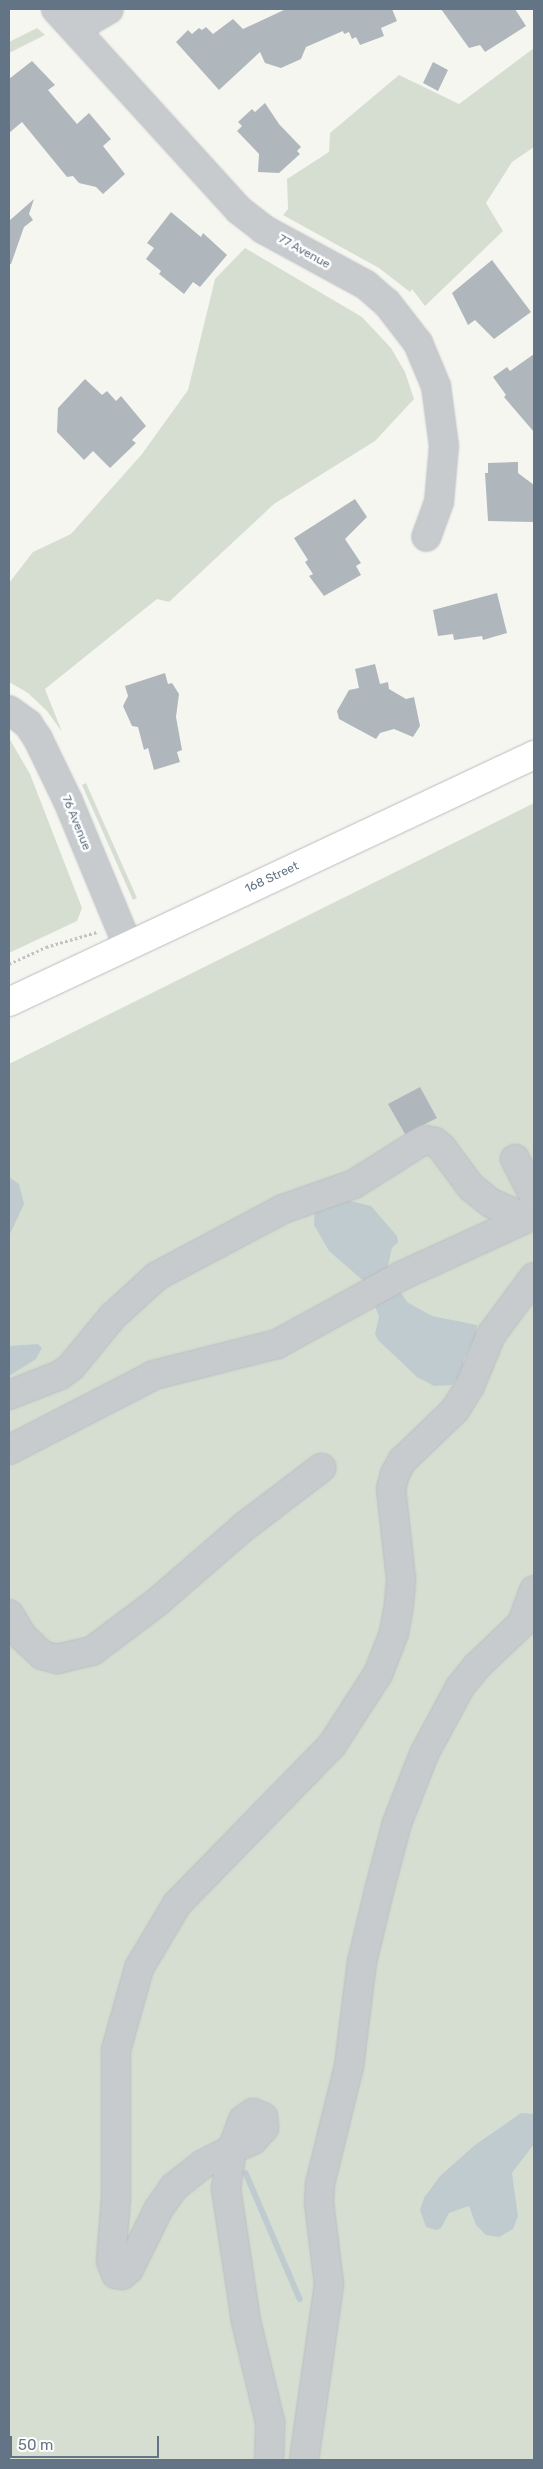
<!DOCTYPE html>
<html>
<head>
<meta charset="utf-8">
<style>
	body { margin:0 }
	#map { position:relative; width:543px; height:2469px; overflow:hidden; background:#f6f6f1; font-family:Rubik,sans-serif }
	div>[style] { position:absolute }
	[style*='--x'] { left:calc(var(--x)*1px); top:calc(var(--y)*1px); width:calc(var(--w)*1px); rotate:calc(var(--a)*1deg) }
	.green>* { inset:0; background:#d6ded2 }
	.water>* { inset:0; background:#c0cbd0 }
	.stream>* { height:5.5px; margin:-2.75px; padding:0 2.75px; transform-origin:2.75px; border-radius:2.75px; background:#c0cbd0 }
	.building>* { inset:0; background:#afb7bc }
	.path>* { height:3px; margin-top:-1.5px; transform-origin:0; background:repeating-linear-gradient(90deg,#c0c2c4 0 2.5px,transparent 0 5px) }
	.roads { filter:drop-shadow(0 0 1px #b8bcc0) drop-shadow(0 0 1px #b8bcc0) }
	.minor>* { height:28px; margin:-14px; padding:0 14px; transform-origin:14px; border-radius:14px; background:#c8cbce }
	.major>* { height:28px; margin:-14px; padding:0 14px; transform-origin:14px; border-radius:14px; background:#fff }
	span { translate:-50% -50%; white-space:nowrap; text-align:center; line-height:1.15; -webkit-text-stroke:5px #fff; paint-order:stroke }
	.street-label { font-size:12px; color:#627485 }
	.frame { position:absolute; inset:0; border:10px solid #627485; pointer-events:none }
	.scale { position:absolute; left:10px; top:2436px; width:149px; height:22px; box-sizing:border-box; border:2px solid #627485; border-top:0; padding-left:6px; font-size:15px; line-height:18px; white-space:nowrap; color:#627485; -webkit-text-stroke:4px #fff; paint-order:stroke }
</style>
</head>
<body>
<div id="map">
	<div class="green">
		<div style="clip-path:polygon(37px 28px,45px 35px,9px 53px,9px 42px)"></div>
		<div style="clip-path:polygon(534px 48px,534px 147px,512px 162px,486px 203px,503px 231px,425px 306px,412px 289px,410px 292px,379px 268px,283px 215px,288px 209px,287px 179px,329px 152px,330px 133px,399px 75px,459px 104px)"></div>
		<div style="clip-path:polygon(245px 248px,362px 317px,391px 348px,405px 372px,414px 399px,375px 441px,274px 504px,169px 602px,157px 599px,45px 689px,62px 732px,47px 711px,28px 693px,9px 682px,9px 583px,33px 552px,71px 534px,142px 454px,188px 390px,215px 279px)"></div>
		<div style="clip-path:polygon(9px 738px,30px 774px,82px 908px,77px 921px,9px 953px)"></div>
		<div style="clip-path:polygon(86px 783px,137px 898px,133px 900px,82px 785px)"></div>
		<div style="clip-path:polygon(534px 803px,534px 2460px,9px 2460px,9px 1064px)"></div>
	</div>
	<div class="water">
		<div style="clip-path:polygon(9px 1177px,19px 1184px,24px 1204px,9px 1236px)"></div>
		<div style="clip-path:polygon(339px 1198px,371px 1206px,397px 1236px,398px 1242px,392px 1248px,387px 1270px,407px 1302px,432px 1316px,477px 1325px,476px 1336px,464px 1359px,462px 1373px,452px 1385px,434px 1386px,417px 1377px,378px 1340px,375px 1334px,379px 1317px,367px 1284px,329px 1251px,314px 1225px,315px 1205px)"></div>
		<div style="clip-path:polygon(38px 1344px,42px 1348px,36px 1359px,9px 1376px,9px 1346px)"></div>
		<div style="clip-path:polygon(521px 2113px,534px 2114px,534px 2144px,512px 2173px,518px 2216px,513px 2229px,499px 2237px,486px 2235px,476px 2225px,469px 2206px,449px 2213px,441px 2228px,436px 2230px,426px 2227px,420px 2210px,424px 2198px,440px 2176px,475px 2145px)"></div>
	</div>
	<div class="stream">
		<div style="--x:246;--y:2173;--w:137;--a:66.8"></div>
	</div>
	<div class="building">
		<div style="clip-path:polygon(286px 9px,392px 9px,397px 21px,381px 28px,384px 36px,360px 45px,356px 37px,352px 39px,349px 32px,344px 34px,343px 31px,306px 47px,301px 59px,281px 68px,265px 63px,260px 52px,219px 90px,176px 42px,188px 30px,192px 34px,199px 28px,202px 30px,206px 27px,213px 34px,233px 19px,243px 29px)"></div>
		<div style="clip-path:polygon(441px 9px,515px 9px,526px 26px,485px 52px,480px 45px,469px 48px)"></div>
		<div style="clip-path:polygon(32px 61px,55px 85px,48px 90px,77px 124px,89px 113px,111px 139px,103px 146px,125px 174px,103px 194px,96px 187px,79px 183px,73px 176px,67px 177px,22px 122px,9px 133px,9px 79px)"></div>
		<div style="clip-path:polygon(433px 62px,448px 70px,438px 91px,423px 83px)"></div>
		<div style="clip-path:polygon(265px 103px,279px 124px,301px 147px,297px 151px,300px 154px,279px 173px,258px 172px,259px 154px,237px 131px,242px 126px,238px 122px,252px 109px,255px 112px)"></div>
		<div style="clip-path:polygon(34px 199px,29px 214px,33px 220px,24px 227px,11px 264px,9px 264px,9px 221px)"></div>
		<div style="clip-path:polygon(171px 212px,201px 237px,203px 233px,227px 255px,200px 287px,193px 282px,184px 294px,159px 274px,161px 271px,146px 259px,154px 248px,147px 243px)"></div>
		<div style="clip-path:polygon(492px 260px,531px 312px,494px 339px,475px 320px,468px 325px,452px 293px)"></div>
		<div style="clip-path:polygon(534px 354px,534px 432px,504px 397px,506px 395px,493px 377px,507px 367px,510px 371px)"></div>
		<div style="clip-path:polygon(85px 379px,102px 395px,107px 391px,116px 401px,121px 396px,146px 426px,132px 440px,136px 443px,110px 468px,93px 451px,84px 460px,57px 432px,58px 408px)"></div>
		<div style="clip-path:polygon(518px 462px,518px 473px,534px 485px,534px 522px,488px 521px,485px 473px,488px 473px,488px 463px)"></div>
		<div style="clip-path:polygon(355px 499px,367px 517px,345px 539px,361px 563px,356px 566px,361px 575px,324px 596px,309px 576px,313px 574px,305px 562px,308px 560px,294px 538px)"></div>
		<div style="clip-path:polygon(497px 593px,507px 633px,483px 640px,482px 636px,454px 640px,453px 634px,438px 636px,433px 610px)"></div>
		<div style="clip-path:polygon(375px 664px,380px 684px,388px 682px,389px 689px,406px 699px,414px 697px,420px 726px,413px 737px,394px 729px,380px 733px,376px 739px,339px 719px,337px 711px,349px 690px,359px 688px,355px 669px)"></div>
		<div style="clip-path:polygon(165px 673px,168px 684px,172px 683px,179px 694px,176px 717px,182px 750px,177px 752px,180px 762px,154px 770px,148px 748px,144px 750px,138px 727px,132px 726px,123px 706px,128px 696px,125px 686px)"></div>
		<div style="clip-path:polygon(420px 1087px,437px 1118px,405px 1134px,388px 1104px)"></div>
	</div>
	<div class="path">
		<div style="--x:9;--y:964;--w:41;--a:-24.7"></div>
		<div style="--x:46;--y:947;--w:53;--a:-16.4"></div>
	</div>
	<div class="roads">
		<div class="minor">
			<div style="--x:56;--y:9;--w:272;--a:47.7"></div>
			<div style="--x:239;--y:210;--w:31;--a:38"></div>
			<div style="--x:263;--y:229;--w:117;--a:28.5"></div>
			<div style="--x:366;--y:285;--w:28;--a:41"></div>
			<div style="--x:387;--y:303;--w:51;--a:52.2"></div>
			<div style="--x:418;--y:343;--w:47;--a:67.3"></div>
			<div style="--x:436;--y:386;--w:61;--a:82.4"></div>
			<div style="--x:444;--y:446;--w:56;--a:95.1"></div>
			<div style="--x:439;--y:502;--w:37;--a:110"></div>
			<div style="--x:75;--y:29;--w:39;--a:-30"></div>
			<div style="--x:9;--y:710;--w:24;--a:36"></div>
			<div style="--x:28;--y:724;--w:18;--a:56"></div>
			<div style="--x:38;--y:739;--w:69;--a:64.2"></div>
			<div style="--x:68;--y:801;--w:157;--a:67.5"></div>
			<div style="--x:515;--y:1159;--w:42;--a:62.8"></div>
			<div style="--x:9;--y:1395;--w:55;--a:-21.4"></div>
			<div style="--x:60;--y:1375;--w:14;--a:-36"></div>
			<div style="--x:71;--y:1367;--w:65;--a:-50.6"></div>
			<div style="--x:112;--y:1317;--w:61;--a:-42.3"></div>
			<div style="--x:157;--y:1276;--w:143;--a:-28"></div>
			<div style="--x:283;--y:1209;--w:75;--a:-19.4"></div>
			<div style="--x:354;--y:1184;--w:83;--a:-32.2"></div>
			<div style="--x:424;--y:1140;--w:11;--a:10"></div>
			<div style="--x:435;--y:1142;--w:9;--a:41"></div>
			<div style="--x:442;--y:1148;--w:49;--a:53.4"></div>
			<div style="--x:471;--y:1187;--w:26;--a:39"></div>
			<div style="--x:491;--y:1203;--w:36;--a:23"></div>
			<div style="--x:524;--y:1217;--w:9;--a:-13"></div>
			<div style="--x:9;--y:1450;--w:163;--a:-27.3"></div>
			<div style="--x:154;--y:1375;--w:127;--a:-14.1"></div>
			<div style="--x:277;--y:1344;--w:141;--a:-28.7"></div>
			<div style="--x:401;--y:1276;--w:146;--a:-24.6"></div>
			<div style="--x:9;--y:1614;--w:27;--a:59"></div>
			<div style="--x:23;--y:1637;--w:26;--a:43"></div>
			<div style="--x:42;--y:1655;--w:16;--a:15"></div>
			<div style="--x:57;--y:1659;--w:36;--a:-13"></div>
			<div style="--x:92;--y:1651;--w:80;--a:-36.9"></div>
			<div style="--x:156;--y:1603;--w:118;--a:-40.9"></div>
			<div style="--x:245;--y:1526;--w:96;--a:-37.3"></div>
			<div style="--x:269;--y:2460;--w:38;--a:-88"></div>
			<div style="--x:270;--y:2422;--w:104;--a:-103.4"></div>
			<div style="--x:246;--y:2321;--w:134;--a:-98.6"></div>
			<div style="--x:226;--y:2189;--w:40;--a:-81.5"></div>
			<div style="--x:232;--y:2149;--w:31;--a:-69"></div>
			<div style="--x:243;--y:2120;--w:12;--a:-35"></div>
			<div style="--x:253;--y:2113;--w:11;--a:22"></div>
			<div style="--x:263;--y:2117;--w:11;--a:85"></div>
			<div style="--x:264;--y:2128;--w:16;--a:133"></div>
			<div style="--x:253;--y:2140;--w:23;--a:157"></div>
			<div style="--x:232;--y:2149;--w:34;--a:152"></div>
			<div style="--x:202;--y:2165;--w:36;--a:142"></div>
			<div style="--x:174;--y:2187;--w:28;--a:125"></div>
			<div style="--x:158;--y:2210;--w:66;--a:116.2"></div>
			<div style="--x:129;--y:2269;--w:9;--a:139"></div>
			<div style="--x:122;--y:2275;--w:6;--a:-171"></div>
			<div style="--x:116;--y:2274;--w:14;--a:-111"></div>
			<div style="--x:111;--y:2261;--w:63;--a:-85.5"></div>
			<div style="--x:116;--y:2198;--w:148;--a:-90"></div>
			<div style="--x:116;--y:2050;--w:85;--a:-74.3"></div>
			<div style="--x:139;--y:1968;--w:74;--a:-59.3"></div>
			<div style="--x:177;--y:1904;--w:222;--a:-45.7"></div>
			<div style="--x:332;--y:1745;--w:85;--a:-57.1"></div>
			<div style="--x:378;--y:1674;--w:44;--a:-68.7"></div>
			<div style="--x:394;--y:1633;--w:29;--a:-80"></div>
			<div style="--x:399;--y:1604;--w:25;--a:-85"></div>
			<div style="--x:401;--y:1579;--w:91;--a:-96.3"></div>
			<div style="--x:391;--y:1489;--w:16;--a:-75"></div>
			<div style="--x:395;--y:1474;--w:15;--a:-62"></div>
			<div style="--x:402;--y:1461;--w:74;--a:-43.9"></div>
			<div style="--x:455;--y:1410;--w:28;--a:-58"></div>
			<div style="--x:470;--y:1386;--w:55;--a:-67.6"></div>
			<div style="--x:491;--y:1335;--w:72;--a:-53.4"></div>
			<div style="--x:304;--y:2460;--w:178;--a:-81.9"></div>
			<div style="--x:329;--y:2284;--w:82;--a:-97"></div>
			<div style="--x:319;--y:2203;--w:19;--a:-87"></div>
			<div style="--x:320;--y:2184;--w:122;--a:-76.2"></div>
			<div style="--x:349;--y:2066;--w:105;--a:-82.9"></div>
			<div style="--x:362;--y:1962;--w:73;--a:-76.5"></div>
			<div style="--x:379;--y:1891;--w:70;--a:-75.2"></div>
			<div style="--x:397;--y:1823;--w:74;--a:-68.6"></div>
			<div style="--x:424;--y:1754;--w:76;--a:-61.8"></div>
			<div style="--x:460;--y:1687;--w:26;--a:-51"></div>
			<div style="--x:476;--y:1667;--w:64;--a:-43.7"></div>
			<div style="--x:522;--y:1623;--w:35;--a:-70"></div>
		</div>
		<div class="major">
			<div style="--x:9;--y:1002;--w:580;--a:-25.2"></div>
		</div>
	</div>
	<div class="street-label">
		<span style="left:304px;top:252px;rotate:29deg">77 Avenue</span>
		<span style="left:76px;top:823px;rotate:68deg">76 Avenue</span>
		<span style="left:272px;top:878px;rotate:-25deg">168 Street</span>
	</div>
	<div class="frame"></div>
	<div class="scale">50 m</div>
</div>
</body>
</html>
